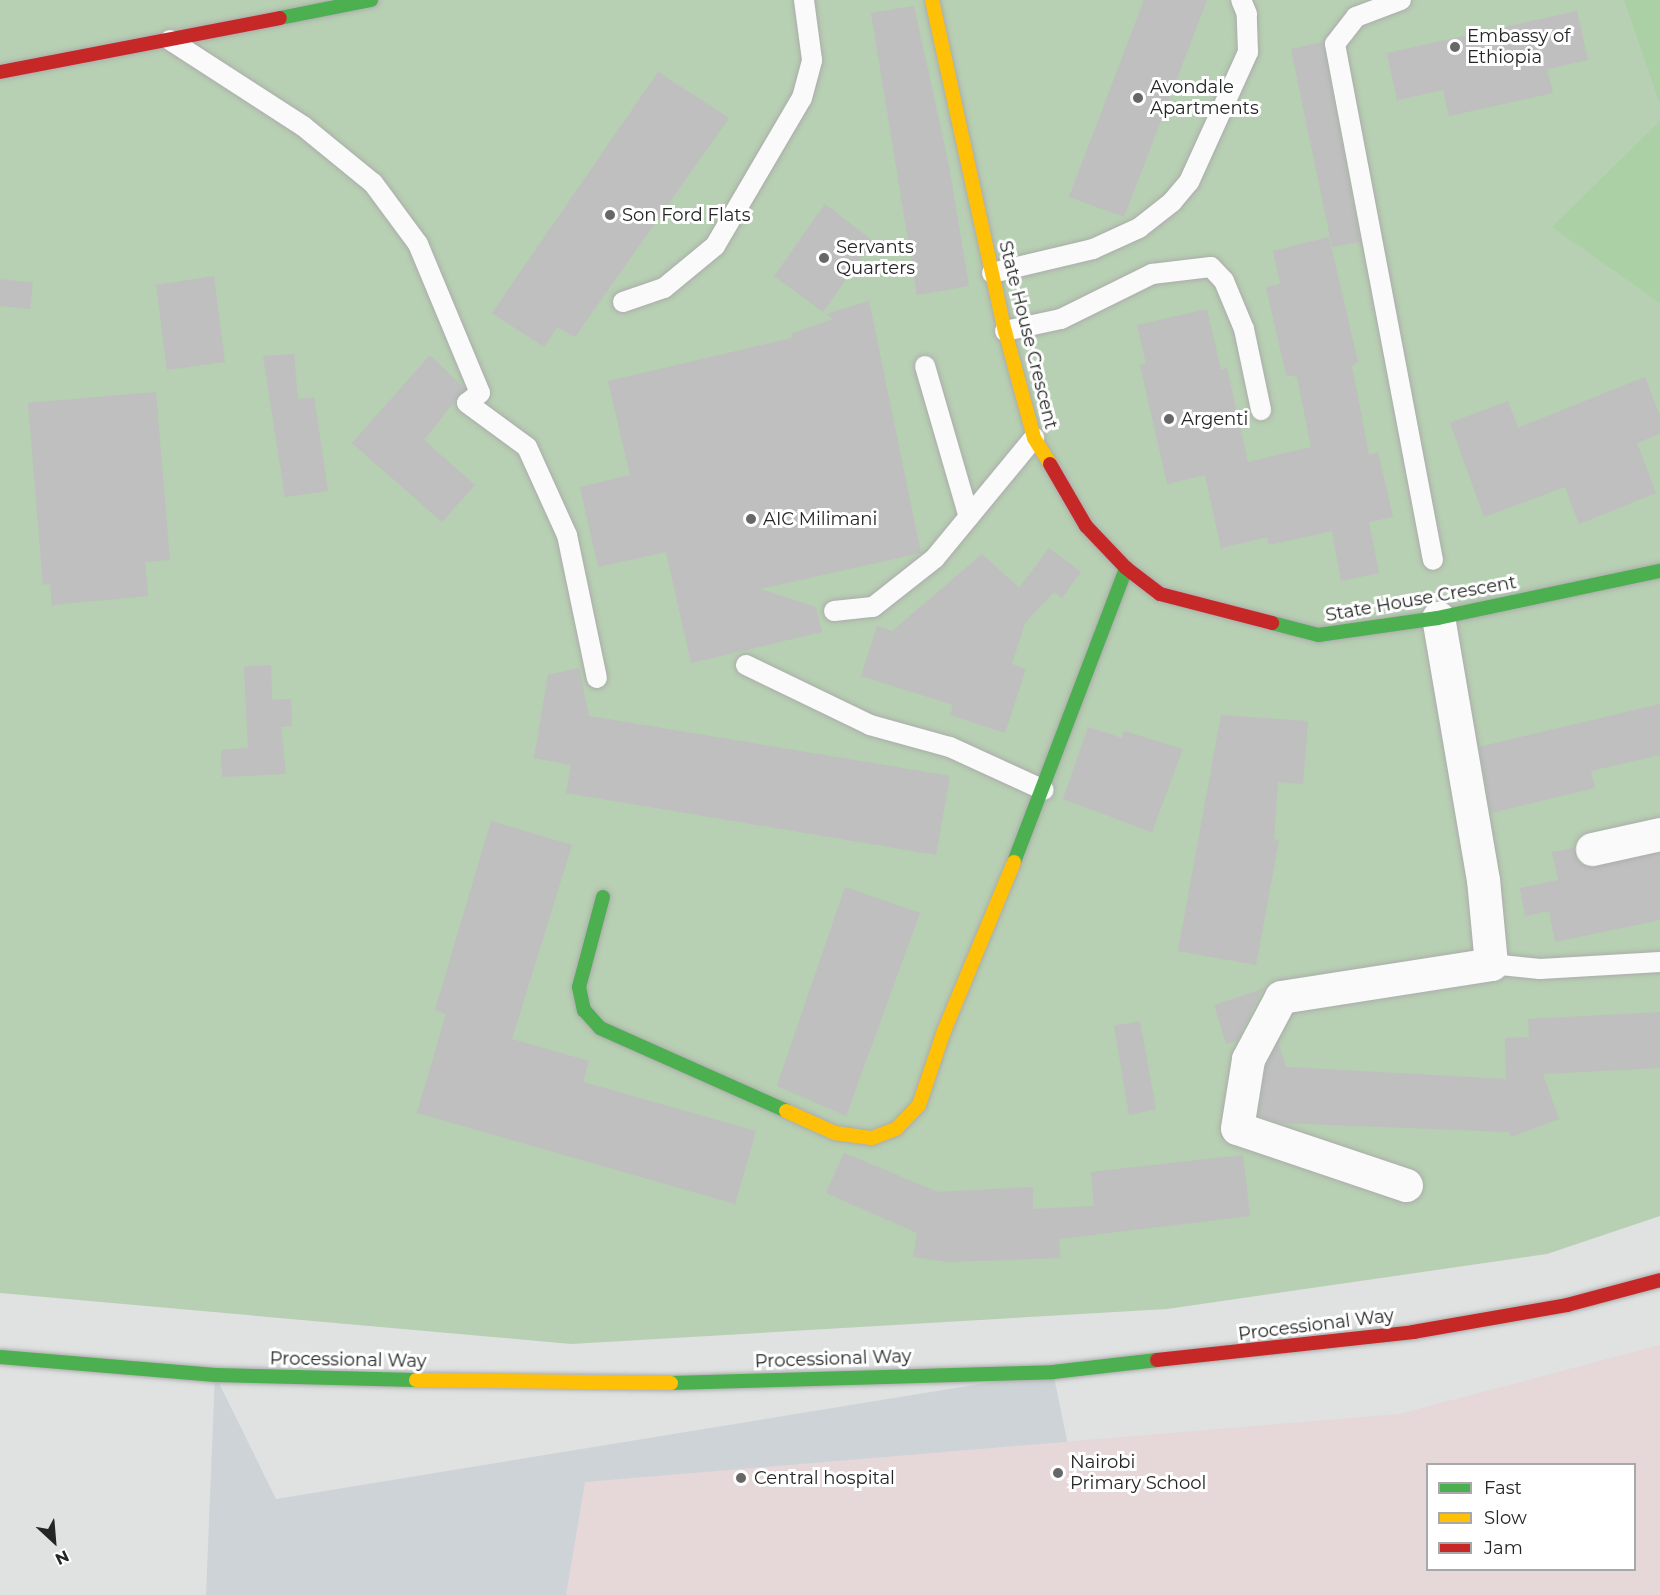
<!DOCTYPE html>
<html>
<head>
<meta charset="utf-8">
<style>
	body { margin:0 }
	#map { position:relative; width:1660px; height:1595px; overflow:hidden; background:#e0e1e1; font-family:Montserrat,sans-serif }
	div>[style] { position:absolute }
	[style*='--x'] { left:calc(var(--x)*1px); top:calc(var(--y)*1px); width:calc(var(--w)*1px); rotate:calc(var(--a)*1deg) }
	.built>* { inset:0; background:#ced3d7 }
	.education>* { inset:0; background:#e6d7d8 }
	.green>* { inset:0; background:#b7cfb2 }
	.forest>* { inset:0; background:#acd0a6 }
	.building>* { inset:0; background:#bfbfbf }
	.roads { filter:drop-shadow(0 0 2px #abacac) drop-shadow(0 0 2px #abacac) }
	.lane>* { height:20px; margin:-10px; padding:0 10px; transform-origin:10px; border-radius:10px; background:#fafafa }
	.street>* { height:33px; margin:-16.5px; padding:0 16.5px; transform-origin:16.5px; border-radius:16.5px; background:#fafafa }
	.fast>* { height:14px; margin:-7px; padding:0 7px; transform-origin:7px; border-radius:7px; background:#4caf50 }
	.slow>* { height:14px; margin:-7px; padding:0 7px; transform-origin:7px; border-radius:7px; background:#ffc107 }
	.jam>* { height:14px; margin:-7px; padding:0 7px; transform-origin:7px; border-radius:7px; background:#c62828 }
	.dots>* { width:16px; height:16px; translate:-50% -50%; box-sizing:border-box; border:3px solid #fff; border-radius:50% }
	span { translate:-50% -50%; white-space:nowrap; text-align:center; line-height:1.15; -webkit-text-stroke:6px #fff; paint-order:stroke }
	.poi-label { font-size:18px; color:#242525 }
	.left { translate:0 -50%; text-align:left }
	.street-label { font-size:18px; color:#242525 }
	.legend { position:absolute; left:1426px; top:1463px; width:210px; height:108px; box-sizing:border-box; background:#fff; border:2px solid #a7a8a8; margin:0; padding:8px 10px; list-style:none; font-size:18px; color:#242525 }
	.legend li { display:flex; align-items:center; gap:12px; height:30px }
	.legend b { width:30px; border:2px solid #a7a8a8 }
	.north { position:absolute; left:24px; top:1511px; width:60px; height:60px; -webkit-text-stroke:4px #fff; paint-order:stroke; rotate:154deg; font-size:16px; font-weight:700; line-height:24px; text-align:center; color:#242525 }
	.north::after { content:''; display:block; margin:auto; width:21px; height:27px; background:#242525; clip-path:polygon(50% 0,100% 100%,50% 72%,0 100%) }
</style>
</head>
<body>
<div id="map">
	<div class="built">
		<div style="clip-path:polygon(1053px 1372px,1081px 1509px,1078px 1595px,206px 1595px,215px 1375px,276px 1499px)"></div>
	</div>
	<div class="education">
		<div style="clip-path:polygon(evenodd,1660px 1345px,1660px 1595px,566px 1595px,585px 1482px,1399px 1414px,1660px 1345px,1428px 1464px,1634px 1464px,1634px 1570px,1428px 1570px,1428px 1464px)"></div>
	</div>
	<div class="green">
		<div style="clip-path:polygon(0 0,1660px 0,1660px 1216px,1547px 1254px,1167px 1309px,571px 1344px,0 1293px)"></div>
	</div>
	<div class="forest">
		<div style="clip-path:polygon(1624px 0,1660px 0,1660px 104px)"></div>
		<div style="clip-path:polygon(1660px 121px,1660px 303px,1552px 227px)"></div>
	</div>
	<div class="building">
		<div style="clip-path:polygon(1144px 0,1207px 0,1124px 217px,1069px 197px)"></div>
		<div style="clip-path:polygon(914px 6px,949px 166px,969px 286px,917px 295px,871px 13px)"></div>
		<div style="clip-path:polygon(1577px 11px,1588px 60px,1547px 69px,1553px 93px,1449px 116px,1443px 90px,1397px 100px,1387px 53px)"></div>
		<div style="clip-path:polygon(1323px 42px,1360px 242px,1332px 247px,1291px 49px)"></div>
		<div style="clip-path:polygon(658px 72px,729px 118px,575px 337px,557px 327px,544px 347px,492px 313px)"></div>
		<div style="clip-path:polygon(825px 204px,873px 241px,823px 312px,774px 276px)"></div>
		<div style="clip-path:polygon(1329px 237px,1358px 362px,1352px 366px,1369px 455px,1378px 452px,1393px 517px,1369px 522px,1379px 573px,1341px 581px,1332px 531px,1269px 545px,1267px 537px,1221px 548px,1205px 475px,1167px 484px,1140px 365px,1146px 364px,1137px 325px,1207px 309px,1221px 370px,1227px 368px,1248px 462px,1311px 447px,1297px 377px,1286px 375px,1266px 287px,1280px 284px,1273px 251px)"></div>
		<div style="clip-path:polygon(214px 276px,225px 362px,167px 370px,156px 285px)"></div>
		<div style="clip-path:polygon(0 279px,33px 283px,30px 309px,0 306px)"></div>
		<div style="clip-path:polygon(869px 301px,921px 553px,760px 589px,816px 607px,822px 632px,691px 663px,666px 552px,598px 567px,580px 487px,630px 475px,608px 381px,792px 338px,791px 334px,833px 319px,826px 314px)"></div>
		<div style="clip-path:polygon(294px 354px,298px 399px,314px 397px,328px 491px,285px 497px,263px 356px)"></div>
		<div style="clip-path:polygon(430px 355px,465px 389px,424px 440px,475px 485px,442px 522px,352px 443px)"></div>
		<div style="clip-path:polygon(1645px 377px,1660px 416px,1660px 434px,1637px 443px,1656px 493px,1579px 524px,1565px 487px,1484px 517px,1450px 423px,1508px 401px,1518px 428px)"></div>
		<div style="clip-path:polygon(156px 392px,170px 560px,145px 562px,148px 596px,52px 605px,50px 584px,43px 585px,28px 403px)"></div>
		<div style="clip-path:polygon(1049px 548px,1081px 572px,1062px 598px,1054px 592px,1025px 623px,1012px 664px,1026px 669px,1005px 733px,950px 715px,953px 705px,861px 676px,877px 626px,892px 631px,982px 554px,1019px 588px)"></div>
		<div style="clip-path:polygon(271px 665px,272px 700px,291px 699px,292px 726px,281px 727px,286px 774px,222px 777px,221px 750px,248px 748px,244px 667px)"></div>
		<div style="clip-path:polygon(579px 668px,589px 716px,950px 776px,936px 855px,566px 793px,571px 765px,534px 758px,548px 675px)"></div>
		<div style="clip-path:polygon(1660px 704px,1660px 755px,1591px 771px,1595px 788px,1491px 813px,1479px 747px)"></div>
		<div style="clip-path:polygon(1221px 715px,1308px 721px,1303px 784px,1278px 782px,1274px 839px,1279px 840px,1256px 965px,1178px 951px)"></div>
		<div style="clip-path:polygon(1088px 727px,1122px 738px,1124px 731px,1183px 749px,1152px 832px,1063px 799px)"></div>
		<div style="clip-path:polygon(491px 821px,572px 845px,512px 1039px,589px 1061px,583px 1082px,756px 1131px,735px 1204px,417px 1113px,446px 1014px,435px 1010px)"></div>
		<div style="clip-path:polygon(1574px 848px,1578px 861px,1587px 867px,1660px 853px,1660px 920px,1555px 942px,1549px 911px,1525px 916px,1520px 888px,1558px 880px,1552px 852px)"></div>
		<div style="clip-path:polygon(845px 887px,920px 913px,846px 1116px,777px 1086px)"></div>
		<div style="clip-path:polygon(1262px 989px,1237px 1041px,1226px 1044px,1214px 1005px)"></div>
		<div style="clip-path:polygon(1660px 1012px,1660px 1068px,1543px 1074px,1559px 1119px,1511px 1137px,1509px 1132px,1281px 1123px,1258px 1115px,1266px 1065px,1278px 1042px,1286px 1067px,1506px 1079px,1505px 1038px,1529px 1037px,1528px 1019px)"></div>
		<div style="clip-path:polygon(1140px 1021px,1156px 1109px,1129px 1115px,1114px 1026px)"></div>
		<div style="clip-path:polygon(844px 1153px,938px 1192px,1033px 1187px,1033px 1209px,1094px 1206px,1091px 1172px,1243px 1155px,1250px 1216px,1059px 1239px,1060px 1258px,948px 1262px,913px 1257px,917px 1233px,826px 1193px)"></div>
	</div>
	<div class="roads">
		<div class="lane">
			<div style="--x:1401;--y:0;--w:48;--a:159.3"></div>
			<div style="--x:1356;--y:17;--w:34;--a:128"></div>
			<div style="--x:1335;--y:44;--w:525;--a:79.25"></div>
			<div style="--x:170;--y:40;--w:158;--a:32.9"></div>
			<div style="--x:303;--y:126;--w:90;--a:39.2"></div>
			<div style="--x:373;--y:183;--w:76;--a:53.6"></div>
			<div style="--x:418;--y:244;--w:161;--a:67.4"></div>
			<div style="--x:480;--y:393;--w:16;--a:142"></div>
			<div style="--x:467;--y:403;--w:74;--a:36.3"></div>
			<div style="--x:527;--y:447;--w:97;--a:65.6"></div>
			<div style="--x:567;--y:535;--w:146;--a:78.2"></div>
			<div style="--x:992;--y:273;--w:104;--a:-13.4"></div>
			<div style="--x:1093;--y:249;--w:51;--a:-24.5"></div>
			<div style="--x:1139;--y:228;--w:42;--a:-38.2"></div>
			<div style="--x:1172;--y:202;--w:26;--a:-50"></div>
			<div style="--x:1189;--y:182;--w:143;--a:-65.6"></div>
			<div style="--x:1248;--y:52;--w:38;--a:-92"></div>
			<div style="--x:1247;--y:14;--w:15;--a:-113"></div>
			<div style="--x:623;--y:302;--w:43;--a:-18.9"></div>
			<div style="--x:664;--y:288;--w:66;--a:-39.5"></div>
			<div style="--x:715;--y:246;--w:172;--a:-59.6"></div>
			<div style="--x:802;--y:98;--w:39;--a:-75"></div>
			<div style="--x:812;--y:60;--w:61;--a:-97.6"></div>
			<div style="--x:1005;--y:331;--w:57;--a:-12.1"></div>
			<div style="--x:1061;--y:319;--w:102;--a:-26.3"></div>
			<div style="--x:1152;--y:274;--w:59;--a:-6.8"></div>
			<div style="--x:1211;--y:267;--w:19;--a:47"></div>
			<div style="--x:1224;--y:281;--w:52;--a:67.4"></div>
			<div style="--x:1244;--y:329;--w:83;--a:78.1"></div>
			<div style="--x:925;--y:366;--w:157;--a:73.8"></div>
			<div style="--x:834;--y:611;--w:39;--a:-6"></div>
			<div style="--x:873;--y:607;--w:79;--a:-38.3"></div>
			<div style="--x:935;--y:558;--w:156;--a:-50.5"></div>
			<div style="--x:746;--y:665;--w:138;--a:25.8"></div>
			<div style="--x:870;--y:725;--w:83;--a:15.4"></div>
			<div style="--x:950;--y:747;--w:103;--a:24.6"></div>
			<div style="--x:1491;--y:964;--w:49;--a:5.8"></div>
			<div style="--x:1540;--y:969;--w:120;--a:-3.3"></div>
		</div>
		<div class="street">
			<div style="--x:1592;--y:849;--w:70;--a:-12.4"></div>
			<div style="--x:1406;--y:1185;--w:178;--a:-161.4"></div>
			<div style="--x:1237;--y:1128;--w:70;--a:-80.9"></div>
			<div style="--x:1248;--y:1059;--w:70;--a:-62"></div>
			<div style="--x:1281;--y:997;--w:213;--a:-8.9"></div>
			<div style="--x:1491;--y:964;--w:84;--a:-95.4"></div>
			<div style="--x:1483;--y:880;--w:266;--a:-99.7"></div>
		</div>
		<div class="fast">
			<div style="--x:280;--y:18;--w:93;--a:-11.2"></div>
			<div style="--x:1272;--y:623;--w:48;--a:14.6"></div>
			<div style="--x:1318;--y:635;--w:121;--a:-8.1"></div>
			<div style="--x:1438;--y:618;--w:227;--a:-12"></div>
			<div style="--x:1014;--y:862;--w:315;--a:-69.1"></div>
			<div style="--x:603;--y:897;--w:93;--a:104.9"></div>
			<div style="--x:579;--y:987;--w:24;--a:78"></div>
			<div style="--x:584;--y:1010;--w:24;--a:48"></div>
			<div style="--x:600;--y:1028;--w:204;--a:24"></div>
			<div style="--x:0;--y:1357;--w:216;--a:4.8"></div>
			<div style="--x:215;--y:1375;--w:201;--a:1.4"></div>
			<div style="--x:671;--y:1383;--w:382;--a:-1.6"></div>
			<div style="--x:1053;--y:1372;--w:105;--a:-6.6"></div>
		</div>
		<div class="slow">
			<div style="--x:932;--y:0;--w:339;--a:77.6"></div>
			<div style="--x:1005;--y:331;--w:111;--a:74.8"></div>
			<div style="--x:1034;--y:438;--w:31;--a:58"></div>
			<div style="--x:786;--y:1111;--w:54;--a:24.2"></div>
			<div style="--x:835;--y:1133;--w:37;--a:8"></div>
			<div style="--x:872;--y:1138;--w:26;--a:-21"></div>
			<div style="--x:896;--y:1129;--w:33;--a:-46"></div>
			<div style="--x:919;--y:1105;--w:78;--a:-71.3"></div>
			<div style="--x:944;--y:1031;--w:183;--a:-67.5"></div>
			<div style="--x:416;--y:1380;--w:255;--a:0.7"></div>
		</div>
		<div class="jam">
			<div style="--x:0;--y:72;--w:285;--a:-10.9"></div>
			<div style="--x:1050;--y:464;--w:72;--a:59.9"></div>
			<div style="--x:1086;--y:526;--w:58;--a:46.4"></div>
			<div style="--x:1126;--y:568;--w:43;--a:37.4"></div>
			<div style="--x:1160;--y:594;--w:116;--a:14.5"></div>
			<div style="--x:1157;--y:1360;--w:258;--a:-6.2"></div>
			<div style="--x:1413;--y:1332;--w:156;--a:-9.9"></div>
			<div style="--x:1567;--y:1305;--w:96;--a:-15"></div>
		</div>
	</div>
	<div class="dots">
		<div style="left:1455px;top:47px;background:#666767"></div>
		<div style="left:1138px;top:98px;background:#666767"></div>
		<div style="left:610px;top:215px;background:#666767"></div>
		<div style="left:824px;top:258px;background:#666767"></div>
		<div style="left:1169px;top:419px;background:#666767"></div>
		<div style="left:751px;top:519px;background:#666767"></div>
		<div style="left:1058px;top:1473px;background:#666767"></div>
		<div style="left:741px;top:1478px;background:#666767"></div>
	</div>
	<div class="poi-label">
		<span class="left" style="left:1467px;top:47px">Embassy of<br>Ethiopia</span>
		<span class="left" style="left:1150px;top:98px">Avondale<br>Apartments</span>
		<span class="left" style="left:622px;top:215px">Son Ford Flats</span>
		<span class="left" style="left:836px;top:258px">Servants<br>Quarters</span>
		<span class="left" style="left:1181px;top:419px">Argenti</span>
		<span class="left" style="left:763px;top:519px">AIC Milimani</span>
		<span class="left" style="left:1070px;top:1473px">Nairobi<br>Primary School</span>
		<span class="left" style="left:754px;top:1478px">Central hospital</span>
	</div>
	<div class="street-label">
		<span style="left:1028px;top:335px;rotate:76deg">State House Crescent</span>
		<span style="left:1421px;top:599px;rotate:-10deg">State House Crescent</span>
		<span style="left:1316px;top:1325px;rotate:-7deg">Processional Way</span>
		<span style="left:833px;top:1359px;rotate:-2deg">Processional Way</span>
		<span style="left:348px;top:1360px;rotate:1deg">Processional Way</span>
	</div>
	<ul class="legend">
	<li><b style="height:8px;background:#4caf50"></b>Fast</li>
	<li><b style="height:8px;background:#ffc107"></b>Slow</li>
	<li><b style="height:8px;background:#c62828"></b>Jam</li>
	</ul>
	<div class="north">N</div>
</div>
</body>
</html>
